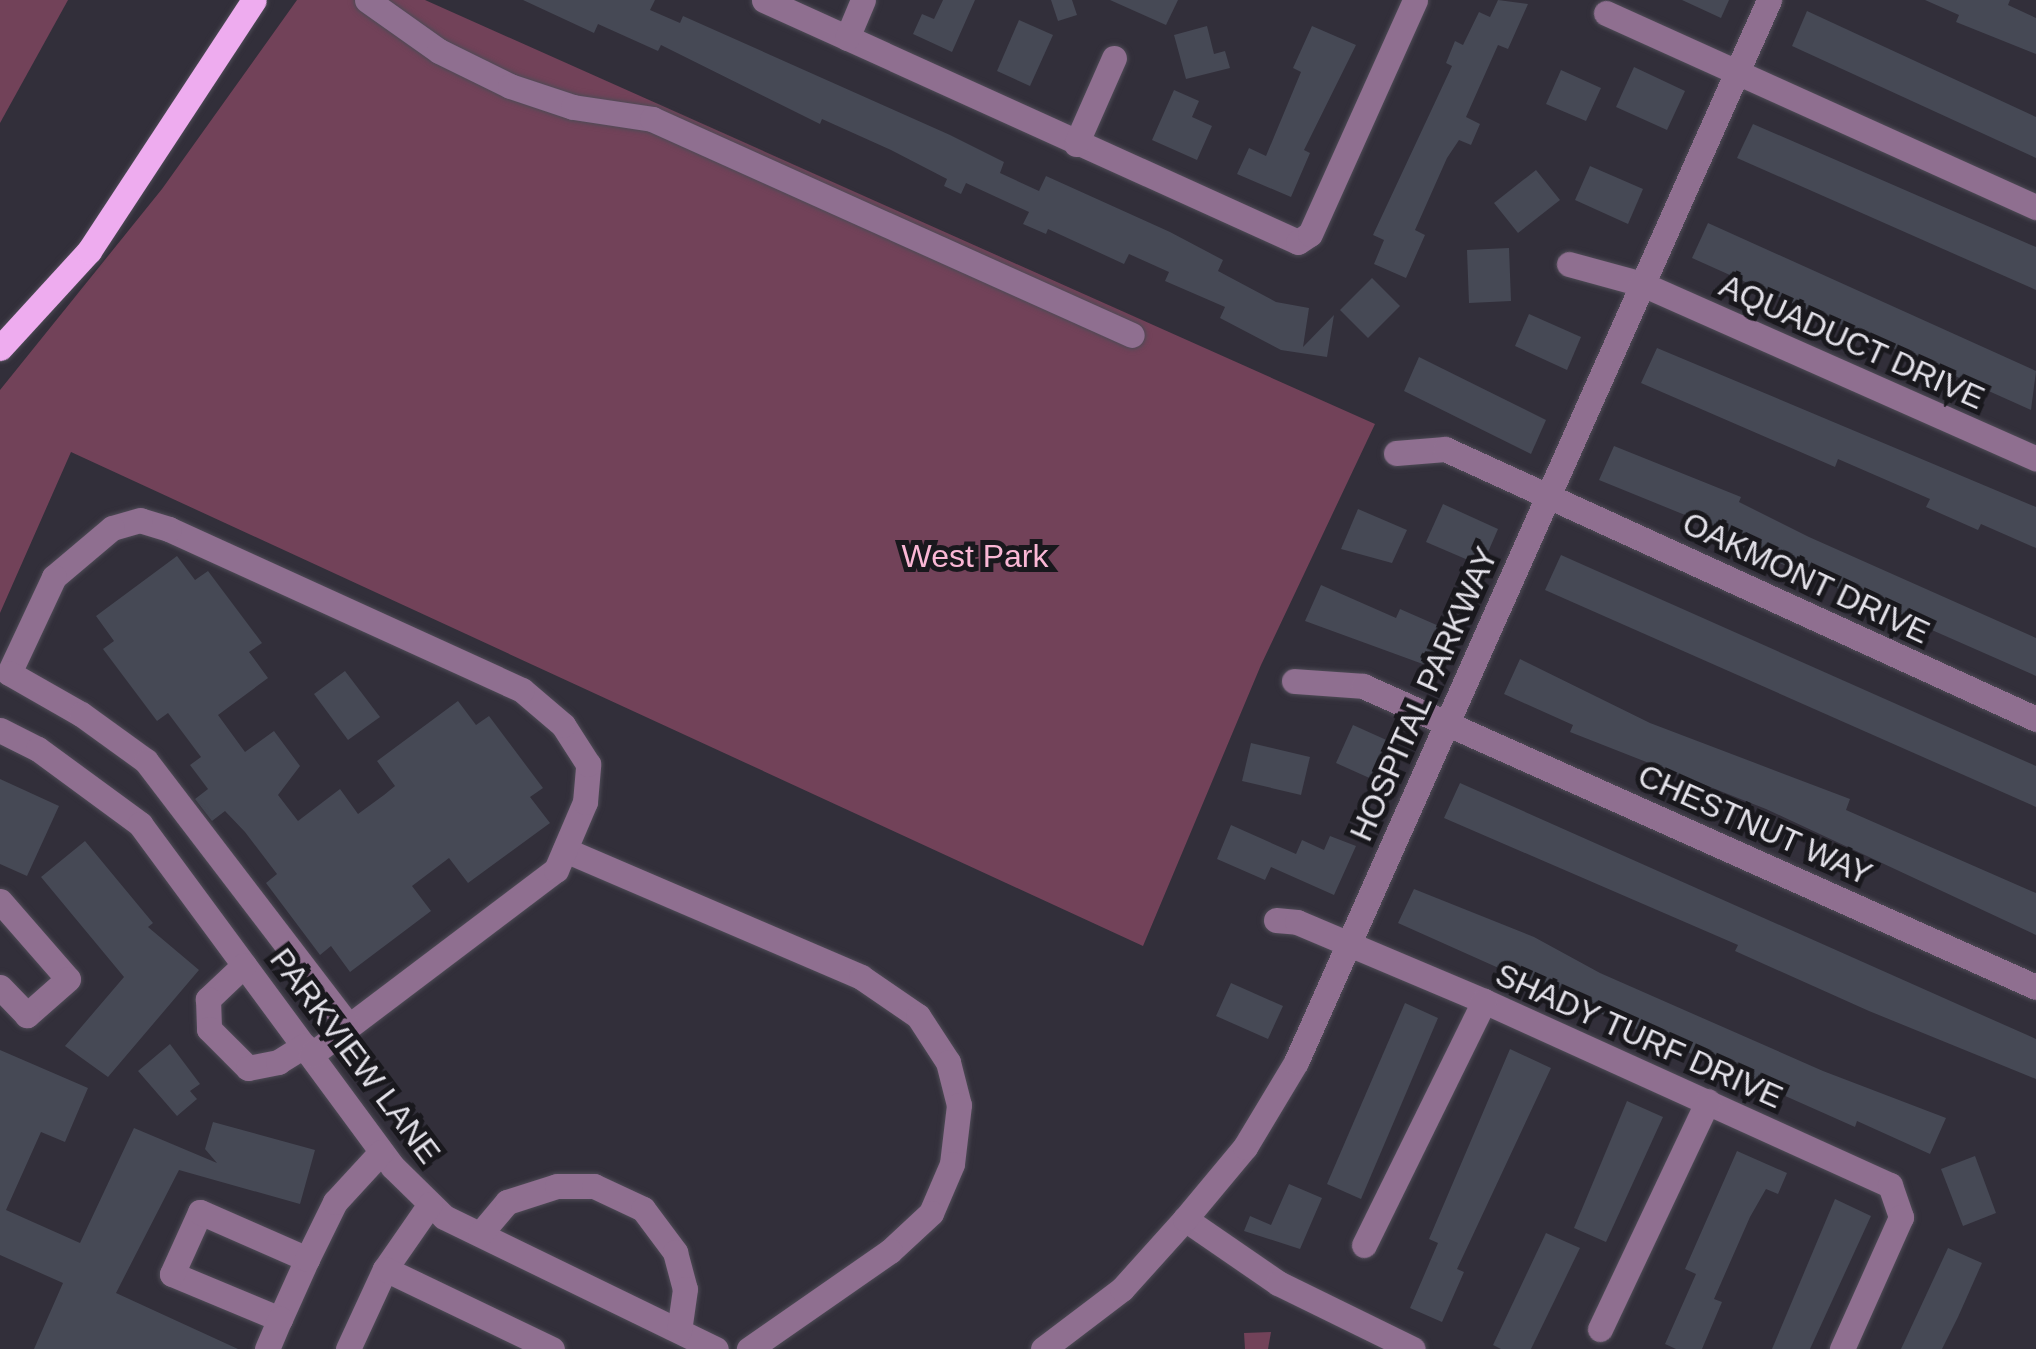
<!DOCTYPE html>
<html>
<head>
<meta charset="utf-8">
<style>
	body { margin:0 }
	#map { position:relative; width:2036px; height:1349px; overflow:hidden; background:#322f3a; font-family:Arial,sans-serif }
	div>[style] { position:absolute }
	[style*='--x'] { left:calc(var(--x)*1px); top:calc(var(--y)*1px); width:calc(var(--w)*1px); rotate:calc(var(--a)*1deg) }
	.green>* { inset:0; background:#724259 }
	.building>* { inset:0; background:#464955 }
	.roads { filter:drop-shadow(0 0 2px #4e4b56) drop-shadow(0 0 2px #4e4b56) }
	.minor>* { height:25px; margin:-12.5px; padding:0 12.5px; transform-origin:12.5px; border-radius:12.5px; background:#8f6f90 }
	.major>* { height:25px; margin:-12.5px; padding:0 12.5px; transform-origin:12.5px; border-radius:12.5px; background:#eeacef }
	span { translate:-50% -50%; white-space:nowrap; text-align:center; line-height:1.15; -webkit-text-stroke:10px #19181d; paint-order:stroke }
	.street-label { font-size:32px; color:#e3e1e9 }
	.park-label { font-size:32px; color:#fab7d5 }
</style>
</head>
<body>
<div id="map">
	<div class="green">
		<div style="clip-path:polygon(0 0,68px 0,0 123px)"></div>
		<div style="clip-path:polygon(297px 0,425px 0,1375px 424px,1261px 665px,1143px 946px,71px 452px,0 613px,0 390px,162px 189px)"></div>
		<div style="clip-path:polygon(1271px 1332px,1268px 1349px,1245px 1349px,1244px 1333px)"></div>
	</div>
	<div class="building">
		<div style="clip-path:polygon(523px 0,655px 0,650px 10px,680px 23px,683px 16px,950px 135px,1004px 162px,1000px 173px,1039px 191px,1046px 176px,1170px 232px,1223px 260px,1218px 271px,1276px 302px,1309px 308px,1303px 347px,1334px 315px,1327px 357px,1281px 350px,1220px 318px,1225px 307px,1165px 281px,1169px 272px,1129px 254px,1124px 264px,1048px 229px,1046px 234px,1023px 224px,1029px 212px,966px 183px,961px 194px,944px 186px,947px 179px,891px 150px,822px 119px,820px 124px,661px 45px,658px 51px,598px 24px,594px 33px)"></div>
		<div style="clip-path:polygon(943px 0,975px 0,952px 52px,913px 34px,922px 14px,934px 19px)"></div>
		<div style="clip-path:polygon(1051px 0,1072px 0,1077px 15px,1058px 21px)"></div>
		<div style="clip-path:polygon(1110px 0,1178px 0,1166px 25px)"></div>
		<div style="clip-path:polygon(1498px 0,1528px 4px,1508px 49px,1498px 45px,1466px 117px,1480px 124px,1471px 145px,1459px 140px,1447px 158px,1415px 230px,1425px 235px,1406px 278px,1374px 264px,1384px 240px,1373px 235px,1452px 66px,1446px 63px,1455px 41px,1463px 45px,1479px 12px,1490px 17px)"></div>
		<div style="clip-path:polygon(1682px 0,1729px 0,1721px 18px)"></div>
		<div style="clip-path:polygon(1925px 0,2010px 0,2008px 5px,2036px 18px,2036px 54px,1956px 22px,1959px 15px)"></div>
		<div style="clip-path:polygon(1807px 11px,2036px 117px,2036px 158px,1792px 46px)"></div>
		<div style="clip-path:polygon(1019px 20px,1053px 35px,1030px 86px,997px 71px)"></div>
		<div style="clip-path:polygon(1207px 26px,1214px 54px,1225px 51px,1230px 68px,1186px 79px,1174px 35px)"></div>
		<div style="clip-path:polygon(1312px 26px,1356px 45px,1304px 150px,1310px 153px,1291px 197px,1237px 174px,1249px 148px,1266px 156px,1301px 72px,1293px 68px)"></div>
		<div style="clip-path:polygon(1634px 67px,1685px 91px,1667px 130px,1616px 107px)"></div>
		<div style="clip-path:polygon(1561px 70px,1601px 88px,1586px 121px,1546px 104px)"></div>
		<div style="clip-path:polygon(1174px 90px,1199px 101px,1192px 117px,1212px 126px,1197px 160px,1152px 140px)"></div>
		<div style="clip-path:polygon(1753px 124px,2036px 247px,2036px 290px,1737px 158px)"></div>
		<div style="clip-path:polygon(1590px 166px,1643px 189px,1628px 224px,1575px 200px)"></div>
		<div style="clip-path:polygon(1536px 170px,1560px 200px,1518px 233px,1494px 203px)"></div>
		<div style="clip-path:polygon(1708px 223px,2036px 371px,2031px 410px,1692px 258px)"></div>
		<div style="clip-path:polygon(1509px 248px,1511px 301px,1469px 303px,1467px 250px)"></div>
		<div style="clip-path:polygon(1372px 278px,1400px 306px,1368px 338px,1340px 310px)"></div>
		<div style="clip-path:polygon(1529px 314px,1581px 337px,1567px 370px,1515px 346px)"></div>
		<div style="clip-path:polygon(1657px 348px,2036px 507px,2036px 548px,1981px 524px,1978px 530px,1926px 507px,1930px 499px,1838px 459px,1835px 467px,1641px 383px)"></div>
		<div style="clip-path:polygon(1419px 357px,1546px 420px,1531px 454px,1404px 391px)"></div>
		<div style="clip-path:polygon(1614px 446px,1741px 497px,1739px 502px,1809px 537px,2036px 638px,2036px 676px,1741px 546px,1744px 539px,1599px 480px)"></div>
		<div style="clip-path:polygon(1443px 504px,1498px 529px,1482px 566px,1426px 542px)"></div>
		<div style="clip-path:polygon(1358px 509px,1407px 530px,1392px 563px,1341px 549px)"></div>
		<div style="clip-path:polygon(1561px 555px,2036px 766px,2036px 807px,1545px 590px)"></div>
		<div style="clip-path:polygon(177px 556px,195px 580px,208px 571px,262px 643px,249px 652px,268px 678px,218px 715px,245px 752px,274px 731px,300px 766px,278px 795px,298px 821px,340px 789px,358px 814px,384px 795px,395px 786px,377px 761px,458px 701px,476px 725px,489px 716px,543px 788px,530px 797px,550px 823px,468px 883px,449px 858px,412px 886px,431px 911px,350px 972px,331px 946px,320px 955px,266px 883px,277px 874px,245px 832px,225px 811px,212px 821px,195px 799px,208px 789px,190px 765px,201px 757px,168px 713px,157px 721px,103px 649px,114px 641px,96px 616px)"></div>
		<div style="clip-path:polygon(1321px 585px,1396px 618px,1400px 609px,1448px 630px,1431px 667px,1305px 621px)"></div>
		<div style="clip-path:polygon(1520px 659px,1650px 723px,1850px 799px,1846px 810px,2036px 893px,2036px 935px,1766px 809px,1570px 732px,1573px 725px,1504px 694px)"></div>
		<div style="clip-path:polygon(345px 671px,380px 717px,348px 740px,314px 694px)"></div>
		<div style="clip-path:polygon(1353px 725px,1402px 747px,1385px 785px,1336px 763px)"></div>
		<div style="clip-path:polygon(1251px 743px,1310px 757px,1301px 795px,1242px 781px)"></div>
		<div style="clip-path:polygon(0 779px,59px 806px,27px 876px,0 864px)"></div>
		<div style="clip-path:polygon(1460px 783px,2036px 1039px,2036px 1079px,1869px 1011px,1735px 951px,1738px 945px,1444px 818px)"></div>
		<div style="clip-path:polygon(1231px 825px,1296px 854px,1302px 840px,1324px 850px,1330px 836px,1356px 846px,1334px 895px,1271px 867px,1265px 880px,1217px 859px)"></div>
		<div style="clip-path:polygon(85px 841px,153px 923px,148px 927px,199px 970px,108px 1077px,65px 1046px,124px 977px,41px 877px)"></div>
		<div style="clip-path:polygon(1414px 889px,1534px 937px,1600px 973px,1823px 1071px,1946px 1118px,1930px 1154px,1857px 1121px,1855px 1127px,1398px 923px)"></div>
		<div style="clip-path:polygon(1231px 983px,1283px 1006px,1268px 1039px,1216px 1016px)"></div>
		<div style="clip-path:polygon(1405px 1003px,1438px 1018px,1361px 1199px,1327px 1184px)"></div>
		<div style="clip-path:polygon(170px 1044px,200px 1084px,190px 1091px,197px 1099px,177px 1116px,138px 1071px)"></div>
		<div style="clip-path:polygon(1510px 1049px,1551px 1068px,1457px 1269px,1464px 1272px,1442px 1322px,1410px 1308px,1438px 1243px,1429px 1239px)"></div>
		<div style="clip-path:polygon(0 1050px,88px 1088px,65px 1142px,41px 1132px,6px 1210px,80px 1243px,134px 1128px,217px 1163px,205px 1149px,213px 1122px,315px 1150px,300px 1204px,179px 1170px,116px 1293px,238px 1349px,34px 1349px,63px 1283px,0 1255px)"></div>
		<div style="clip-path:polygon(1627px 1101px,1663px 1117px,1606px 1242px,1574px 1228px)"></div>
		<div style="clip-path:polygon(1737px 1151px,1787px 1173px,1778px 1194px,1766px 1189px,1750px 1217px,1714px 1299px,1722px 1302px,1702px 1349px,1676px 1349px,1665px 1344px,1696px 1274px,1685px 1269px)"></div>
		<div style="clip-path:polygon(1975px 1156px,1996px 1213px,1963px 1226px,1941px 1169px)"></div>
		<div style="clip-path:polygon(1289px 1184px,1322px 1198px,1300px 1249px,1244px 1231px,1250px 1216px,1271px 1225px)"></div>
		<div style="clip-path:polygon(1835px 1199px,1871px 1216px,1810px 1349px,1772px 1349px)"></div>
		<div style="clip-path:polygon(1546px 1233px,1580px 1248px,1531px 1349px,1501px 1349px,1493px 1345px)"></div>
		<div style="clip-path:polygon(1948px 1248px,1982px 1263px,1958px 1317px,1942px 1349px,1901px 1349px)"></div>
	</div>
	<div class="roads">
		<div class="minor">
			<div style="--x:367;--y:0;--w:88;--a:35.3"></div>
			<div style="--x:439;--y:51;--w:79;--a:26.2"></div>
			<div style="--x:510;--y:86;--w:66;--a:18.4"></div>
			<div style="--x:573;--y:107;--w:80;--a:8.6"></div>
			<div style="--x:652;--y:119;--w:526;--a:24.23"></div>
			<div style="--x:764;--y:0;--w:586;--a:24.38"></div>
			<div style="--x:1298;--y:242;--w:14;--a:-34"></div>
			<div style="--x:1310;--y:234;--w:256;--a:-65.8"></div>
			<div style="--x:1606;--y:13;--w:472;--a:24.3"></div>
			<div style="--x:847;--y:38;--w:41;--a:-67.2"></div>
			<div style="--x:1076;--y:144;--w:94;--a:-66.2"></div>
			<div style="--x:1569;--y:264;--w:76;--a:15.3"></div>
			<div style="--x:1642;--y:284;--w:431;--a:23.9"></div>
			<div style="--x:1396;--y:453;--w:49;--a:-4.7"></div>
			<div style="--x:1445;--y:449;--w:650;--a:24.55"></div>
			<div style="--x:1294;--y:681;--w:69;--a:4.1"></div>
			<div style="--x:1363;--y:686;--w:737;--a:24.1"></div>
			<div style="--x:0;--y:730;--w:42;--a:26.6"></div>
			<div style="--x:38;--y:749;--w:127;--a:36.3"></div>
			<div style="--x:140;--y:824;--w:426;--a:53.6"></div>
			<div style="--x:393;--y:1167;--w:71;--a:44.4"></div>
			<div style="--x:444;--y:1217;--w:302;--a:25.9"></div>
			<div style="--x:565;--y:850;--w:322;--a:23.2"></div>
			<div style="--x:861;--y:977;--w:69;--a:34.4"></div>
			<div style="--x:918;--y:1016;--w:55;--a:56.9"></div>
			<div style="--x:948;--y:1062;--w:44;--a:75.7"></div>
			<div style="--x:959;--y:1105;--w:59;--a:96.8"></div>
			<div style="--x:952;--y:1164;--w:53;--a:113.2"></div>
			<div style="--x:931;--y:1213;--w:56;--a:137.2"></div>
			<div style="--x:890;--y:1251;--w:172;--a:145.2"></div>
			<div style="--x:0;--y:901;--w:103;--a:48.9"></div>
			<div style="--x:68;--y:979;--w:55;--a:138.7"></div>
			<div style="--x:27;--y:1015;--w:39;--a:-134"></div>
			<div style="--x:1276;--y:920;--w:21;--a:5"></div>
			<div style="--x:1297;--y:922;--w:203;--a:22.9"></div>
			<div style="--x:1484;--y:1001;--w:446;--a:24.4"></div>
			<div style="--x:1890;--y:1185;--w:34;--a:71"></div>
			<div style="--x:1901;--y:1217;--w:145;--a:114.1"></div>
			<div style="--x:244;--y:965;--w:50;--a:136.6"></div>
			<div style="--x:208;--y:999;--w:30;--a:88"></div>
			<div style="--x:209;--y:1029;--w:55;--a:45"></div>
			<div style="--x:248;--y:1068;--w:31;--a:-11"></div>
			<div style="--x:278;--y:1062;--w:31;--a:-32"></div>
			<div style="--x:311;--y:1055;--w:307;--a:-37.1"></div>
			<div style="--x:556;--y:870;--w:74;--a:-66.9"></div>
			<div style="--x:585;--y:802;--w:38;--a:-85"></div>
			<div style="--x:588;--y:764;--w:46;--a:-122.7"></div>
			<div style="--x:563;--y:725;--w:54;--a:-139.5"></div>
			<div style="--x:522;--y:690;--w:388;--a:-155.5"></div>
			<div style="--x:169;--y:529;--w:30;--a:-163"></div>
			<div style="--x:140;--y:520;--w:29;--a:164"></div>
			<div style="--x:112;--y:528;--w:76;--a:139.8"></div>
			<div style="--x:54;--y:577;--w:106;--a:115.1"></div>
			<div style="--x:9;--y:673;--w:83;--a:29.7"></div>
			<div style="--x:81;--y:714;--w:80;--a:35.9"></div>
			<div style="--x:146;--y:761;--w:330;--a:52.6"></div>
			<div style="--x:1185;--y:1219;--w:113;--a:34.5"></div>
			<div style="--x:1278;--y:1283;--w:150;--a:26.1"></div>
			<div style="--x:480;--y:1234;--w:42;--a:-49.8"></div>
			<div style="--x:507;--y:1202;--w:52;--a:-17.7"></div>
			<div style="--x:557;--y:1186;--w:37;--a:0"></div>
			<div style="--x:594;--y:1186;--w:54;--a:25.1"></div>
			<div style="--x:643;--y:1209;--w:54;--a:53.3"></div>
			<div style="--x:675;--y:1252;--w:38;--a:75"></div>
			<div style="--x:685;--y:1289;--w:42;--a:98.1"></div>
			<div style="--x:1364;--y:1245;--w:272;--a:-63.8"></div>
			<div style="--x:307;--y:1259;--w:66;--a:114.2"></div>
			<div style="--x:280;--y:1319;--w:117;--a:-157.4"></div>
			<div style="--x:172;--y:1274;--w:68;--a:-65.7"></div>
			<div style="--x:200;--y:1212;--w:117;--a:23.7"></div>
			<div style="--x:307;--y:1259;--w:64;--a:-63.8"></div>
			<div style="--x:335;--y:1202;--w:68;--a:-47.4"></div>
			<div style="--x:385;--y:1269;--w:79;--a:-55.3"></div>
			<div style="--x:1600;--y:1329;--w:252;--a:-64.7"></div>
			<div style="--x:267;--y:1349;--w:33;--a:-67"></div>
			<div style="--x:348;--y:1349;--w:88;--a:-65.2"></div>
			<div style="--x:385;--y:1269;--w:185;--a:25.6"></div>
			<div style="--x:1043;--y:1349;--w:99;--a:-37.2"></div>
			<div style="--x:1122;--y:1289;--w:94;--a:-48"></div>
			<div style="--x:1185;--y:1219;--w:94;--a:-50.2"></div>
			<div style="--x:1245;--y:1147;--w:99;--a:-59"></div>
			<div style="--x:1296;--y:1062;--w:1163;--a:-65.99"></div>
		</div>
		<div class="major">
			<div style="--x:0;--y:348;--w:132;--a:-47.5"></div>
			<div style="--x:89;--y:251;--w:300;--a:-56.7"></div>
		</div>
	</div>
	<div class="street-label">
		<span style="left:1852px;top:342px;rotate:24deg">AQUADUCT DRIVE</span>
		<span style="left:1806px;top:578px;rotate:25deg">OAKMONT DRIVE</span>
		<span style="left:1424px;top:694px;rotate:-66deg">HOSPITAL PARKWAY</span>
		<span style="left:1755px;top:825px;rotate:24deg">CHESTNUT WAY</span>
		<span style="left:1639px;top:1036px;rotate:24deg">SHADY TURF DRIVE</span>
		<span style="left:355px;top:1056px;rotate:53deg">PARKVIEW LANE</span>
	</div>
	<div class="park-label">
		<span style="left:975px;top:556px">West Park</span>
	</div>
</div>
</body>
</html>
